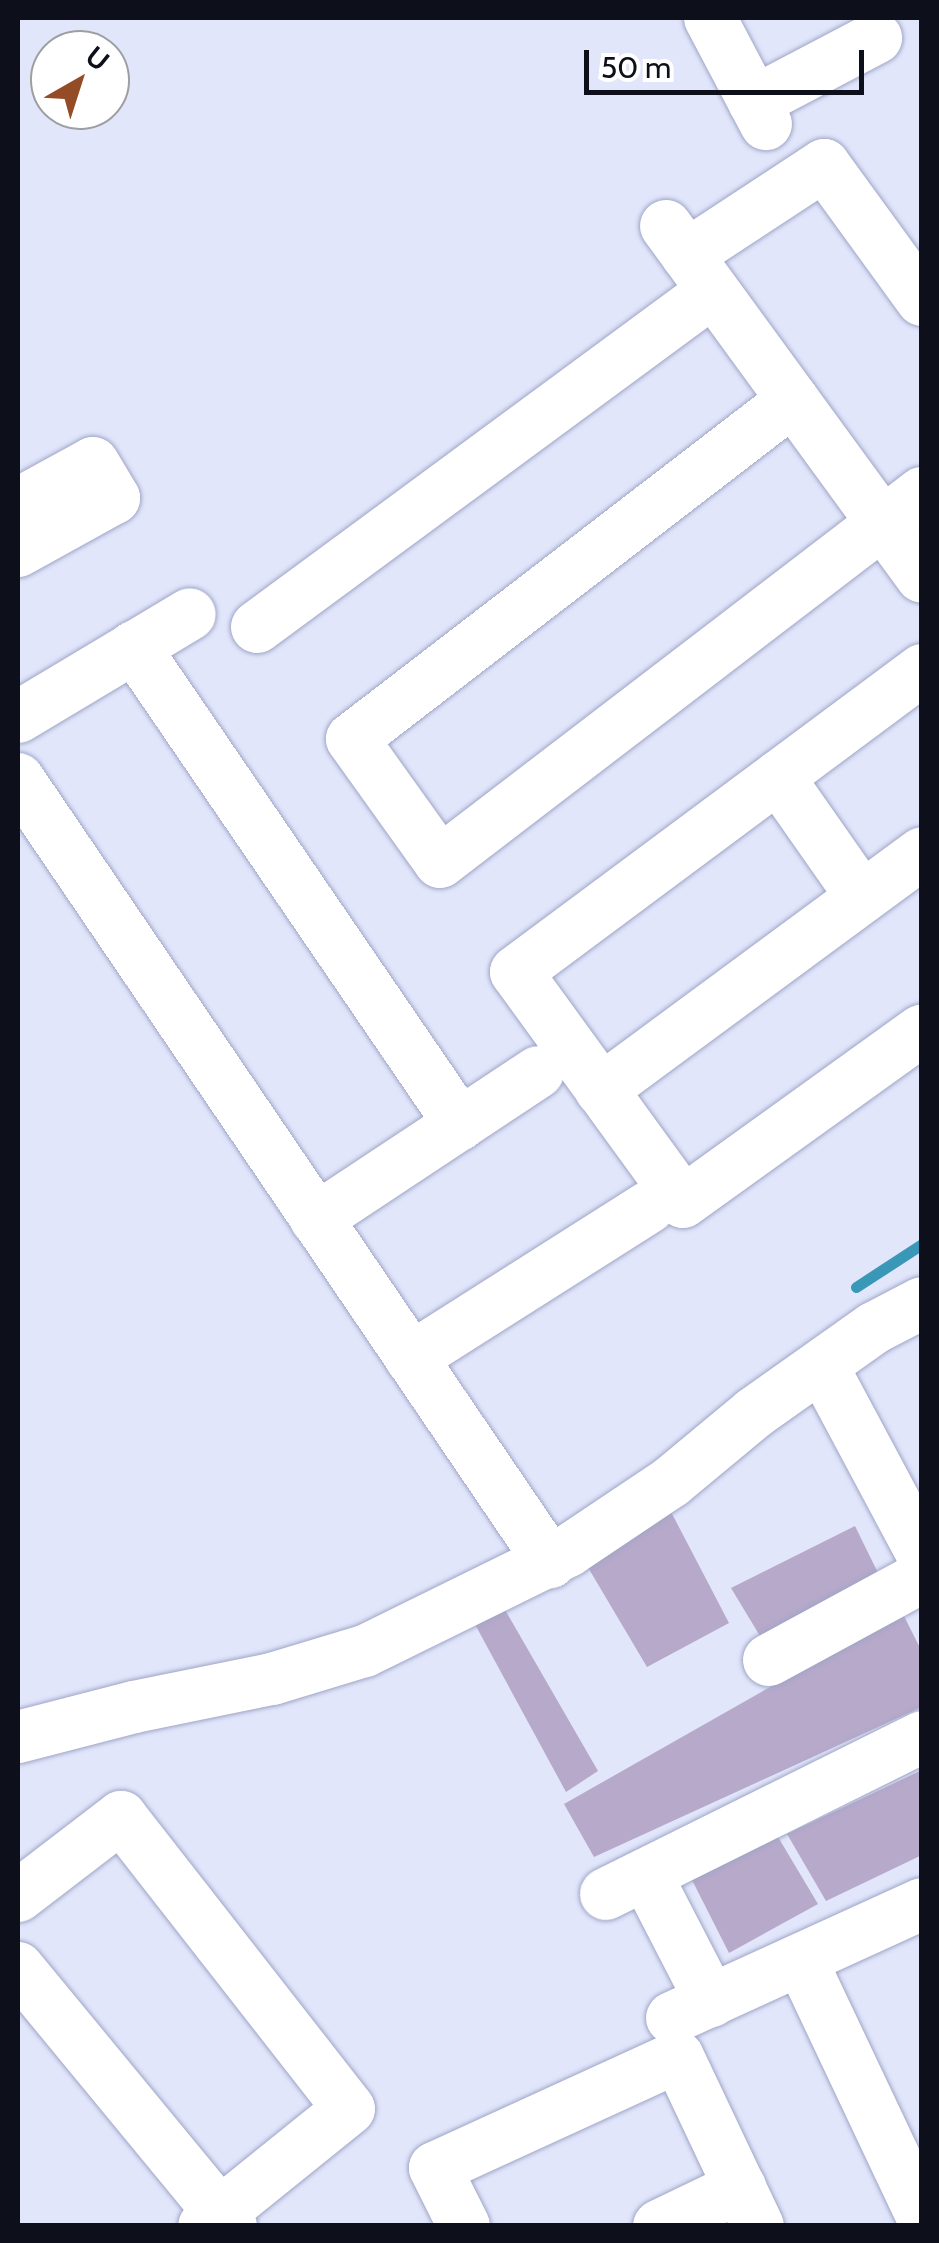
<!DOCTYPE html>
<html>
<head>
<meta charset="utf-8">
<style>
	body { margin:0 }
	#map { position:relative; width:939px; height:2243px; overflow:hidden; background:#e1e6fb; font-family:Cabin,sans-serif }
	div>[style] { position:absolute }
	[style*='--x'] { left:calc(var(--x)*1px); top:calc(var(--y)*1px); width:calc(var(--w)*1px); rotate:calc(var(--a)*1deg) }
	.stream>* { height:11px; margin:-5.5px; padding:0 5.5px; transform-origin:5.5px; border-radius:5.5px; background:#3997b8 }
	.building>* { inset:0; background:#b6a9ca }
	.roads { filter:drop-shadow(0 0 2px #9fa5c6) drop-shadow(0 0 2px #9fa5c6) }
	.minor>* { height:52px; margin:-26px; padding:0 26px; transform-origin:26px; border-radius:26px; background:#fff }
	span { translate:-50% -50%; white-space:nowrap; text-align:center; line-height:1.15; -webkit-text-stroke:9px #fff; paint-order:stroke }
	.frame { position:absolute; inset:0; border:20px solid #0d0f1a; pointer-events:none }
	.north { position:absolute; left:30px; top:30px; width:100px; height:100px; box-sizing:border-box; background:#fff; border:2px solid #9e9fa3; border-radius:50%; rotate:39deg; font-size:28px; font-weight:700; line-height:40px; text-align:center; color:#0d0f1a }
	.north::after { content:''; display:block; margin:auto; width:35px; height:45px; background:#944c27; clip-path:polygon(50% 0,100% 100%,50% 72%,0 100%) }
	.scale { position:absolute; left:584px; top:50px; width:280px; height:45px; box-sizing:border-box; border:5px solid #0d0f1a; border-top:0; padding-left:12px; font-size:30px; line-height:35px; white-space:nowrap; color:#0d0f1a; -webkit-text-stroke:8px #fff; paint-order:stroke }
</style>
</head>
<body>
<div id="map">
	<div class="stream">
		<div style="--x:856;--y:1287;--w:79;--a:-33.1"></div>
	</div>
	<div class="building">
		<div style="clip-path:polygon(669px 1508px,729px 1623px,647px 1667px,583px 1559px)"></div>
		<div style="clip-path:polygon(855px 1526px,880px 1577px,760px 1636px,731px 1588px)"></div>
		<div style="clip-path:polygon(501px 1603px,598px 1771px,566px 1792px,471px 1617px)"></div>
		<div style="clip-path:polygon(902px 1612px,922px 1652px,922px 1707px,594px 1857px,564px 1804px)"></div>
		<div style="clip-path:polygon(922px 1770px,922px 1855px,826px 1901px,787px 1834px)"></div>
		<div style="clip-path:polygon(778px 1837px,818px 1904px,729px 1953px,692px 1880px)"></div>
	</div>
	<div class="roads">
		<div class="minor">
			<div style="--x:710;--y:18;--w:120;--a:62.2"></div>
			<div style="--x:754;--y:102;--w:138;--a:-27.7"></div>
			<div style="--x:666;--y:226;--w:434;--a:53.9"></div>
			<div style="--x:687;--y:255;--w:164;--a:-33.3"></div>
			<div style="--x:824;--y:165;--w:167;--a:54"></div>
			<div style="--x:793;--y:400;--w:556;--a:142.45"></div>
			<div style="--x:352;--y:739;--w:151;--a:54.4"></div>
			<div style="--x:440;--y:862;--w:607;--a:-37.44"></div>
			<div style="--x:18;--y:504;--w:85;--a:-28.7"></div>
			<div style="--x:93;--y:463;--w:41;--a:59"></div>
			<div style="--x:114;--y:498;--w:110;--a:151.1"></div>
			<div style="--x:257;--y:627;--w:566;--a:-36.38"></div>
			<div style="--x:134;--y:647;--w:578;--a:55.65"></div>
			<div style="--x:922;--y:670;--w:506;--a:143.36"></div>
			<div style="--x:516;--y:972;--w:284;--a:54"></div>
			<div style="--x:683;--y:1202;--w:294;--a:-35.7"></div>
			<div style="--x:18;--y:717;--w:200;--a:-30.9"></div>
			<div style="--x:778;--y:777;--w:146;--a:55"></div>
			<div style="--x:18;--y:779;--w:947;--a:55.81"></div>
			<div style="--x:601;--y:1090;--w:399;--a:-36.4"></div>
			<div style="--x:316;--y:1219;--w:266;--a:-33.5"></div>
			<div style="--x:411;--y:1358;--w:282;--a:-32.4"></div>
			<div style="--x:822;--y:1366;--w:212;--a:61.9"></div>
			<div style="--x:769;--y:1660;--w:174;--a:-28.5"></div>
			<div style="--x:18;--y:1737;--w:120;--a:-14.5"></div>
			<div style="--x:134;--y:1707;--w:141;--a:-11.5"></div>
			<div style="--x:272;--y:1679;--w:97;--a:-16.8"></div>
			<div style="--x:365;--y:1651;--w:226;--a:-26.2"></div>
			<div style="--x:568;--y:1551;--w:124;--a:-33.8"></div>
			<div style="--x:671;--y:1482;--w:108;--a:-39.7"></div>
			<div style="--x:754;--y:1413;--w:147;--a:-35.3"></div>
			<div style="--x:874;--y:1328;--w:54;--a:-27.5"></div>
			<div style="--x:646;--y:1875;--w:142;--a:62.7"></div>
			<div style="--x:606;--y:1894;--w:353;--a:-26.4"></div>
			<div style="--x:18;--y:1896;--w:130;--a:-37.5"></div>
			<div style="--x:121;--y:1817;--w:370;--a:52"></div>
			<div style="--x:349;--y:2109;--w:186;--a:141.1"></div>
			<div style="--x:801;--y:1960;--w:283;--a:64.7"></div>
			<div style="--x:18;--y:1968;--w:335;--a:50.5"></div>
			<div style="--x:672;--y:2018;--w:275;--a:-24.5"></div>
			<div style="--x:464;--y:2226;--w:65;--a:-116.6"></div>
			<div style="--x:435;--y:2168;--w:267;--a:-24.6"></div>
			<div style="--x:678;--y:2057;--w:187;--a:64.7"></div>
			<div style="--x:659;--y:2226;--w:90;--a:-25.7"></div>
		</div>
	</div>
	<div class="frame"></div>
	<div class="north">U</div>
	<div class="scale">50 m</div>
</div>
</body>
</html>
